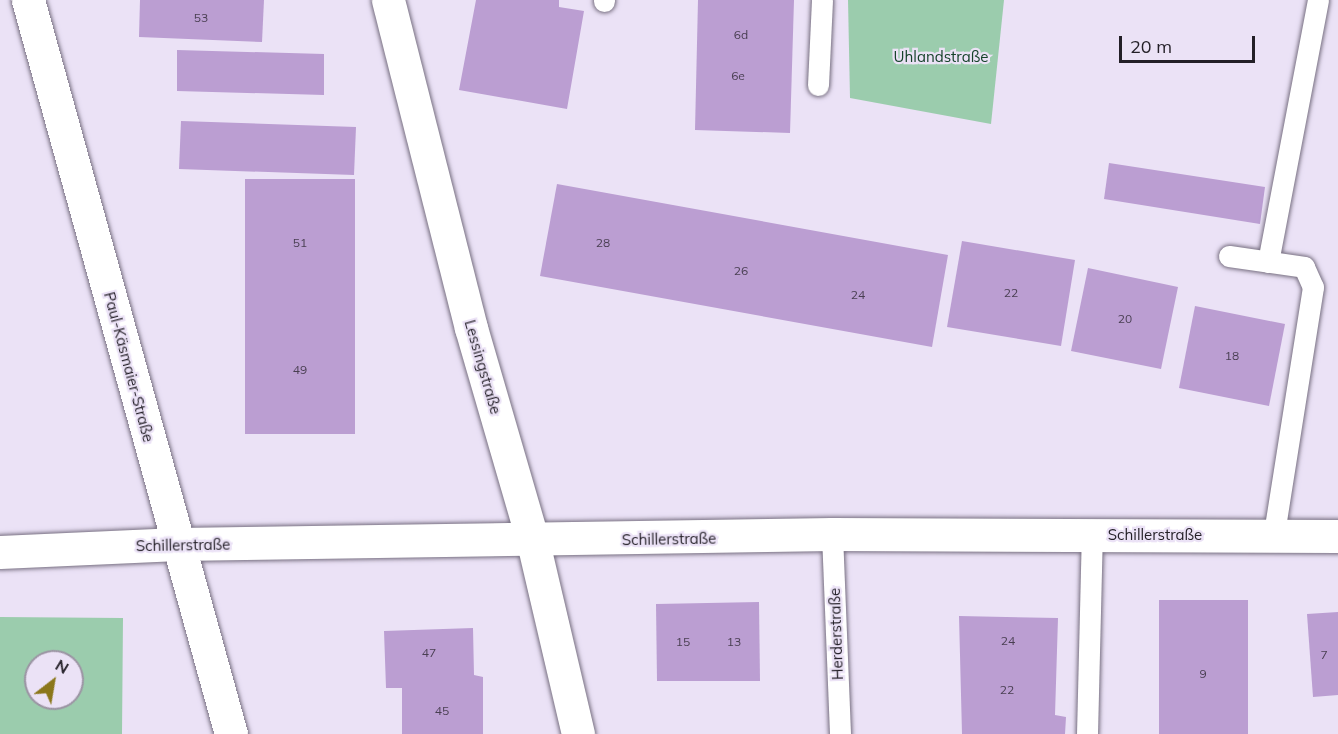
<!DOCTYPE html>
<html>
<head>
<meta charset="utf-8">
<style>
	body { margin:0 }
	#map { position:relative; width:1338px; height:734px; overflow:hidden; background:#ebe2f6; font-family:Mulish,sans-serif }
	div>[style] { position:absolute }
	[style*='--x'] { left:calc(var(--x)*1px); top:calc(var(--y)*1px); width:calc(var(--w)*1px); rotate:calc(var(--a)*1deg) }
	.green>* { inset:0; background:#9bccad }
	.building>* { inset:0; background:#bb9ed2 }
	.roads { filter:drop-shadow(0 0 2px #787082) drop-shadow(0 0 2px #787082) }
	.service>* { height:21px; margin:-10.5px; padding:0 10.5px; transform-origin:10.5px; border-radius:10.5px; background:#fff }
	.minor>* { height:33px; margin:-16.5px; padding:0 16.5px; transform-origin:16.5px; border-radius:16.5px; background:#fff }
	.tertiary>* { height:33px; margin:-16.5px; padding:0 16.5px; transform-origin:16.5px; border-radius:16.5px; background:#fff }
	span { translate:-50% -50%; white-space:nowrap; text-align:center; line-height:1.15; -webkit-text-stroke:4.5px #ebe2f6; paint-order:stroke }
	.number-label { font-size:12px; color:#493f52 }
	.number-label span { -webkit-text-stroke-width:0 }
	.park-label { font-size:15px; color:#15422a }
	.street-label { font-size:15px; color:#231f27 }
	.north { position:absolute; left:24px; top:650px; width:60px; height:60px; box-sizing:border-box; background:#ebe2f6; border:2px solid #9b94a3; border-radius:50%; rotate:31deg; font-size:16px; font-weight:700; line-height:24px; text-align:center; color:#231f27 }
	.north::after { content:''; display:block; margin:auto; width:21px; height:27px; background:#8b771b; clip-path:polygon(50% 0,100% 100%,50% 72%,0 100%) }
	.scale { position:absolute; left:1119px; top:36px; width:136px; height:27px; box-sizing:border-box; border:3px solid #231f27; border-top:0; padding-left:8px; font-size:18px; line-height:21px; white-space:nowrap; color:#231f27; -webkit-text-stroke:4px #ebe2f6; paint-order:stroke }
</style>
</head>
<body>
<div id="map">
	<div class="green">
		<div style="clip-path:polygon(848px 0,1004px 0,991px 124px,850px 98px)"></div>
		<div style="clip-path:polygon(evenodd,0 617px,123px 618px,122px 734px,0 734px,0 617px,36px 662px,72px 662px,72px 698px,36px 698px,36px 662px)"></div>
	</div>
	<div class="building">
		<div style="clip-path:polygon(140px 0,264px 0,262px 42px,139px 37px)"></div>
		<div style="clip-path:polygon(476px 0,559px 0,559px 7px,584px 11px,567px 109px,459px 90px)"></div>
		<div style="clip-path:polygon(698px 0,794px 0,790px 133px,695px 130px)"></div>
		<div style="clip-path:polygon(177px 50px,324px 54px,324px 95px,177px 91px)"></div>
		<div style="clip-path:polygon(181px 121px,356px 127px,354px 175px,179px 169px)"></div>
		<div style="clip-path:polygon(1109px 163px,1265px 187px,1260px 224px,1104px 199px)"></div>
		<div style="clip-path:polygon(245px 179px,355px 179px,355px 434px,245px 434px)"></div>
		<div style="clip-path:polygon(557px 184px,948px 255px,932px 347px,540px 276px)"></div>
		<div style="clip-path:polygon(962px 241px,1075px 260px,1061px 346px,947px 327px)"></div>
		<div style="clip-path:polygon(1088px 268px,1178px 287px,1161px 369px,1071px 351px)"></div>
		<div style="clip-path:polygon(1195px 306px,1285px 324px,1269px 406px,1179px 388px)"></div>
		<div style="clip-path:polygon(1159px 600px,1248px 600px,1248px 734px,1159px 734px)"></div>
		<div style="clip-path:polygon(759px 602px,760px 681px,657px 681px,656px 604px)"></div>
		<div style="clip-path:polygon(1338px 612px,1338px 695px,1313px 697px,1307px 614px)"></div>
		<div style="clip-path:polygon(959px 616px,1058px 618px,1055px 715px,1066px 717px,1065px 734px,962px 734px)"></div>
		<div style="clip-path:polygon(473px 628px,474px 675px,483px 677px,483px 734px,402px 734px,402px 688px,386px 688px,384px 631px)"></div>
	</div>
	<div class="roads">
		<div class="service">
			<div style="--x:604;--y:1;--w:1;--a:-90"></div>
			<div style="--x:818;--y:85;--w:85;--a:-87.3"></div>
			<div style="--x:1229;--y:256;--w:76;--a:8.3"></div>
			<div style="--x:1304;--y:267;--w:22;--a:66"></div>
			<div style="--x:1313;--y:287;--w:250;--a:99"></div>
			<div style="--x:1268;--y:262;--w:267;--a:-79.2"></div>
			<div style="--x:832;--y:534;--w:200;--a:87.7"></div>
			<div style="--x:1087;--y:734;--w:199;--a:-88.6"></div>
		</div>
		<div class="minor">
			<div style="--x:388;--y:0;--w:338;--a:75.8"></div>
			<div style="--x:471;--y:328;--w:223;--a:73.8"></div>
			<div style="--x:533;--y:542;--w:197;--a:76.8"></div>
			<div style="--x:0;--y:552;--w:178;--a:-2.6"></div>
			<div style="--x:178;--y:544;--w:654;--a:-0.88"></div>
			<div style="--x:832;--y:534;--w:506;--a:0.23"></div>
		</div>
		<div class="tertiary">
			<div style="--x:28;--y:0;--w:762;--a:74.54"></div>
		</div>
	</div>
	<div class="number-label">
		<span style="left:201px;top:18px">53</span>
		<span style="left:741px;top:35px">6d</span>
		<span style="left:738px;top:76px">6e</span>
		<span style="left:300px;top:243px">51</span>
		<span style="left:603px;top:243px">28</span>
		<span style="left:741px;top:271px">26</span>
		<span style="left:1011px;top:293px">22</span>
		<span style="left:858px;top:295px">24</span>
		<span style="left:1125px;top:319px">20</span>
		<span style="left:1232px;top:356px">18</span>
		<span style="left:300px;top:370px">49</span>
		<span style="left:1008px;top:641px">24</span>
		<span style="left:683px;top:642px">15</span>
		<span style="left:734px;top:642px">13</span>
		<span style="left:429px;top:653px">47</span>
		<span style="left:1324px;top:655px">7</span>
		<span style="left:1203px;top:674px">9</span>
		<span style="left:1007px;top:690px">22</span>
		<span style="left:442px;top:711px">45</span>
	</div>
	<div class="park-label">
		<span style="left:941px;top:57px">Uhlandstraße</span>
	</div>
	<div class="street-label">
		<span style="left:129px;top:367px;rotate:75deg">Paul-Käsmaier-Straße</span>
		<span style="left:483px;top:367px;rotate:74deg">Lessingstraße</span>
		<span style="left:1155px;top:535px">Schillerstraße</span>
		<span style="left:669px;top:539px;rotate:-1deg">Schillerstraße</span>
		<span style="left:183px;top:545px;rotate:-1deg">Schillerstraße</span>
		<span style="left:836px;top:634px;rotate:-92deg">Herderstraße</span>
	</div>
	<div class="north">N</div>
	<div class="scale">20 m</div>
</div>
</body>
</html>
